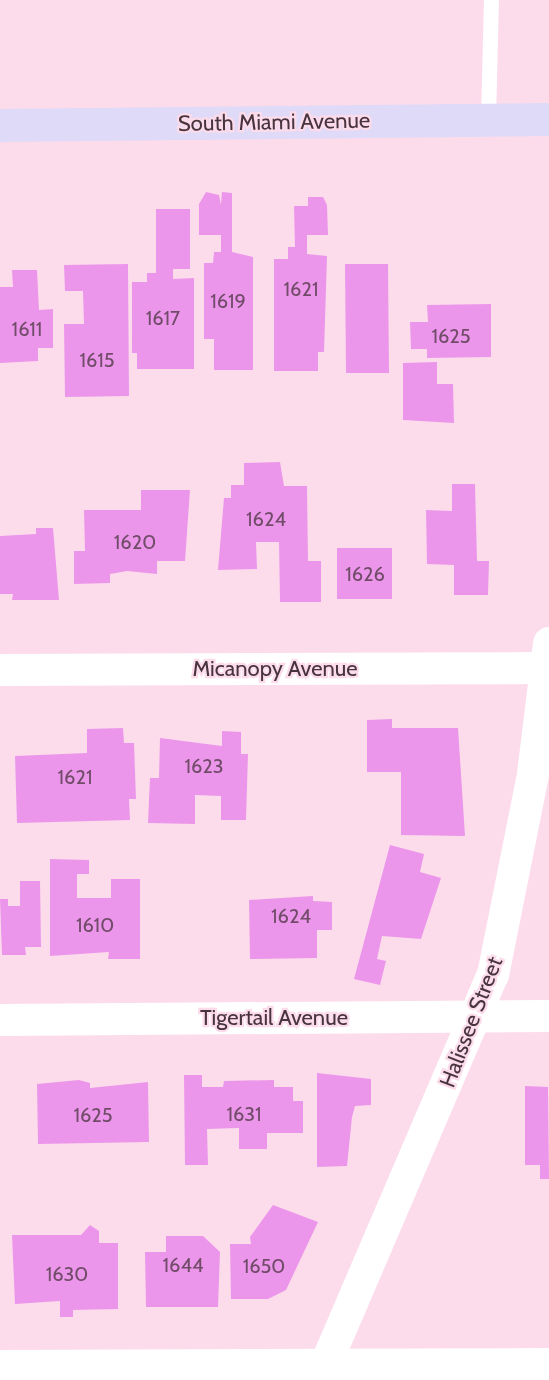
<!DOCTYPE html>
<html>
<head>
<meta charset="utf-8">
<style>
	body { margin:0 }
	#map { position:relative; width:549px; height:1380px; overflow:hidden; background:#fcdceb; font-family:Cabin,sans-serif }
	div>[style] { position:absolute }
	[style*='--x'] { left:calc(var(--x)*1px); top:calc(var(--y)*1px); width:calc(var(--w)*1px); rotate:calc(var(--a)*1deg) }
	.building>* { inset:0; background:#ec96eb }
	.lane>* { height:15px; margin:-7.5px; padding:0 7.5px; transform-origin:7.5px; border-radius:7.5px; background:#fff }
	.street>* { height:32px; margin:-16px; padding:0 16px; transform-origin:16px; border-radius:16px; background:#fff }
	.secondary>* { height:33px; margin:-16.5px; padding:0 16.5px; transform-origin:16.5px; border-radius:16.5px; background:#dedaf8 }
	span { translate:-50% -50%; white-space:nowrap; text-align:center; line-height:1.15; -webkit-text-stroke:4.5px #fcdceb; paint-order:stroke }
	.number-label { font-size:20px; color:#714c69 }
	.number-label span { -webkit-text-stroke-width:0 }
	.street-label { font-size:22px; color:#48343e }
</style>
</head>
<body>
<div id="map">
	<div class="building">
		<div style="clip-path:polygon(206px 192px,219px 195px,221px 205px,222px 192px,232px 193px,232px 252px,253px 257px,253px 370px,214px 370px,214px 339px,204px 339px,204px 263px,213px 263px,214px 252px,221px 252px,221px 235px,199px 235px,199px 204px)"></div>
		<div style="clip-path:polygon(308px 197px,323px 197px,327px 205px,328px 235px,307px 235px,307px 254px,327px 256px,324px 352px,318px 352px,318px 371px,274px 371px,274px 259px,288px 259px,288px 247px,295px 247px,294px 206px,308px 206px)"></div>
		<div style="clip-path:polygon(156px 209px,190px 209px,190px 269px,173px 269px,173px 279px,194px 278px,194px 369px,137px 369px,137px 353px,132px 353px,132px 282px,147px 282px,147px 273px,156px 273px)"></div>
		<div style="clip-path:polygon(128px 264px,129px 396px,65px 397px,64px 324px,84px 324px,83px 291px,65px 291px,64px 265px)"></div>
		<div style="clip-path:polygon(345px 264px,388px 264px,389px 373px,346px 373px)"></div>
		<div style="clip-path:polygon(12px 270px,37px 270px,39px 310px,53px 309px,53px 348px,38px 348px,38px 361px,0 363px,0 287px,13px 287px)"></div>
		<div style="clip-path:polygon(491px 304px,491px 357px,427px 358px,427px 349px,411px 349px,410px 322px,428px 322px,427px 305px)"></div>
		<div style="clip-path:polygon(437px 362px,437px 384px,453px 384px,454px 423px,403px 420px,403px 363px)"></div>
		<div style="clip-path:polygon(280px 462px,284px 486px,307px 486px,308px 561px,321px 561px,321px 602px,280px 602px,279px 542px,256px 542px,257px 569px,218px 570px,224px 498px,231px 498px,231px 485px,244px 485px,244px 463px)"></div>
		<div style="clip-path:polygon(452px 484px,475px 484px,477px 561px,489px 561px,488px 595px,454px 595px,454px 565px,427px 564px,426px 510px,452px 511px)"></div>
		<div style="clip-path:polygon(141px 490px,190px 490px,185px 561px,157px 561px,157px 574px,127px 571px,110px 574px,110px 583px,74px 584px,74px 551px,85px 551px,84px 510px,141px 510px)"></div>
		<div style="clip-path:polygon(36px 528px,53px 528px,59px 600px,12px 600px,13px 594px,0 594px,0 536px,36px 534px)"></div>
		<div style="clip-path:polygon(337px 548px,392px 548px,392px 599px,337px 599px)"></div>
		<div style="clip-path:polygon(392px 719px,392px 728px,458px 728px,465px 836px,401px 835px,401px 772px,367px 772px,367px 720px)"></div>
		<div style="clip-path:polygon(123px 728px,124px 743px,134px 743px,136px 799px,129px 799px,130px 820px,17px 823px,15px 756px,87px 753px,87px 729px)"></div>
		<div style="clip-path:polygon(222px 731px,241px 732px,241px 754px,248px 754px,246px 820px,221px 820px,221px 796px,195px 795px,195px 824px,148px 823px,150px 778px,159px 778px,160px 738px,222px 746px)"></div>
		<div style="clip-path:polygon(390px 845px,424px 854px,420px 872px,441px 878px,421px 939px,382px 936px,377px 959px,386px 961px,380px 985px,354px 979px)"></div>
		<div style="clip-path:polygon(50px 859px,89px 860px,89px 874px,77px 874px,77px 898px,111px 898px,111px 879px,140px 879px,140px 959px,108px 959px,109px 952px,50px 956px)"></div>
		<div style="clip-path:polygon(20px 881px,40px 881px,41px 947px,25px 947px,26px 955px,2px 955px,0 899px,8px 899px,8px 906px,20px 906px)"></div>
		<div style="clip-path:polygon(313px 896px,313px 901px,332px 902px,332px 930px,317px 930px,317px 958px,250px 959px,249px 900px)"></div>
		<div style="clip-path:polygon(317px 1073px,371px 1079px,371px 1105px,355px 1106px,352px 1117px,347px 1166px,317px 1167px)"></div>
		<div style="clip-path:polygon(184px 1075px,202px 1075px,202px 1087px,223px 1087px,224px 1081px,274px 1080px,274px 1087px,293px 1087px,293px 1101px,303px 1101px,303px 1133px,267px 1133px,267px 1149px,239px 1149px,239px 1128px,207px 1129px,208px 1165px,185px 1165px)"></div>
		<div style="clip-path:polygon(79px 1080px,90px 1083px,90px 1088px,148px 1082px,149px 1142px,38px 1144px,37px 1084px)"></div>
		<div style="clip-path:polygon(525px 1086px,548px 1087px,549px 1179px,540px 1179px,540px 1165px,525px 1165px)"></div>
		<div style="clip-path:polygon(273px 1205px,318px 1222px,286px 1290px,268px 1299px,231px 1299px,230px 1244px,251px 1244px,250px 1237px)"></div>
		<div style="clip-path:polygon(90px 1225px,99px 1231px,99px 1243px,118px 1243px,118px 1309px,73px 1310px,73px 1317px,60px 1317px,60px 1301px,15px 1304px,12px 1235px,81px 1235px)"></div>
		<div style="clip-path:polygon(166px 1236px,203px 1236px,220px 1252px,218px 1307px,146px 1307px,145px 1252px,166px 1252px)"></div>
	</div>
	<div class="lane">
		<div style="--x:488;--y:120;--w:120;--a:-88.6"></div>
	</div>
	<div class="street">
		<div style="--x:0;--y:670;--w:549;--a:-0.21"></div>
		<div style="--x:0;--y:1020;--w:549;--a:-0.42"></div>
		<div style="--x:0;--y:1366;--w:549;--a:-0.21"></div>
		<div style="--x:319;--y:1380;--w:441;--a:-66.8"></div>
		<div style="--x:493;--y:975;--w:205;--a:-78.7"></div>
		<div style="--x:533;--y:774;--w:132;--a:-83"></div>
	</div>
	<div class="secondary">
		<div style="--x:0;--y:125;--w:549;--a:-0.63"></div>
	</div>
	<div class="number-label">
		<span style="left:301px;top:289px">1621</span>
		<span style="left:228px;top:301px">1619</span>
		<span style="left:163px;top:318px">1617</span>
		<span style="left:27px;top:329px">1611</span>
		<span style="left:451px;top:336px">1625</span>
		<span style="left:97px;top:360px">1615</span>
		<span style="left:266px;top:519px">1624</span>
		<span style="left:135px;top:542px">1620</span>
		<span style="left:365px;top:574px">1626</span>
		<span style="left:204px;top:766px">1623</span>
		<span style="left:75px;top:777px">1621</span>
		<span style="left:291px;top:916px">1624</span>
		<span style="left:95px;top:925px">1610</span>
		<span style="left:244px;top:1114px">1631</span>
		<span style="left:93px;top:1115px">1625</span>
		<span style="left:183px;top:1265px">1644</span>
		<span style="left:264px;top:1266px">1650</span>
		<span style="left:67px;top:1274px">1630</span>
	</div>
	<div class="street-label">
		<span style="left:274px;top:122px;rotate:-1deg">South Miami Avenue</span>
		<span style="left:275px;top:669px">Micanopy Avenue</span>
		<span style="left:274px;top:1018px">Tigertail Avenue</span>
		<span style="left:471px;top:1022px;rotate:-69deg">Halissee Street</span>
	</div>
</div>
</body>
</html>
